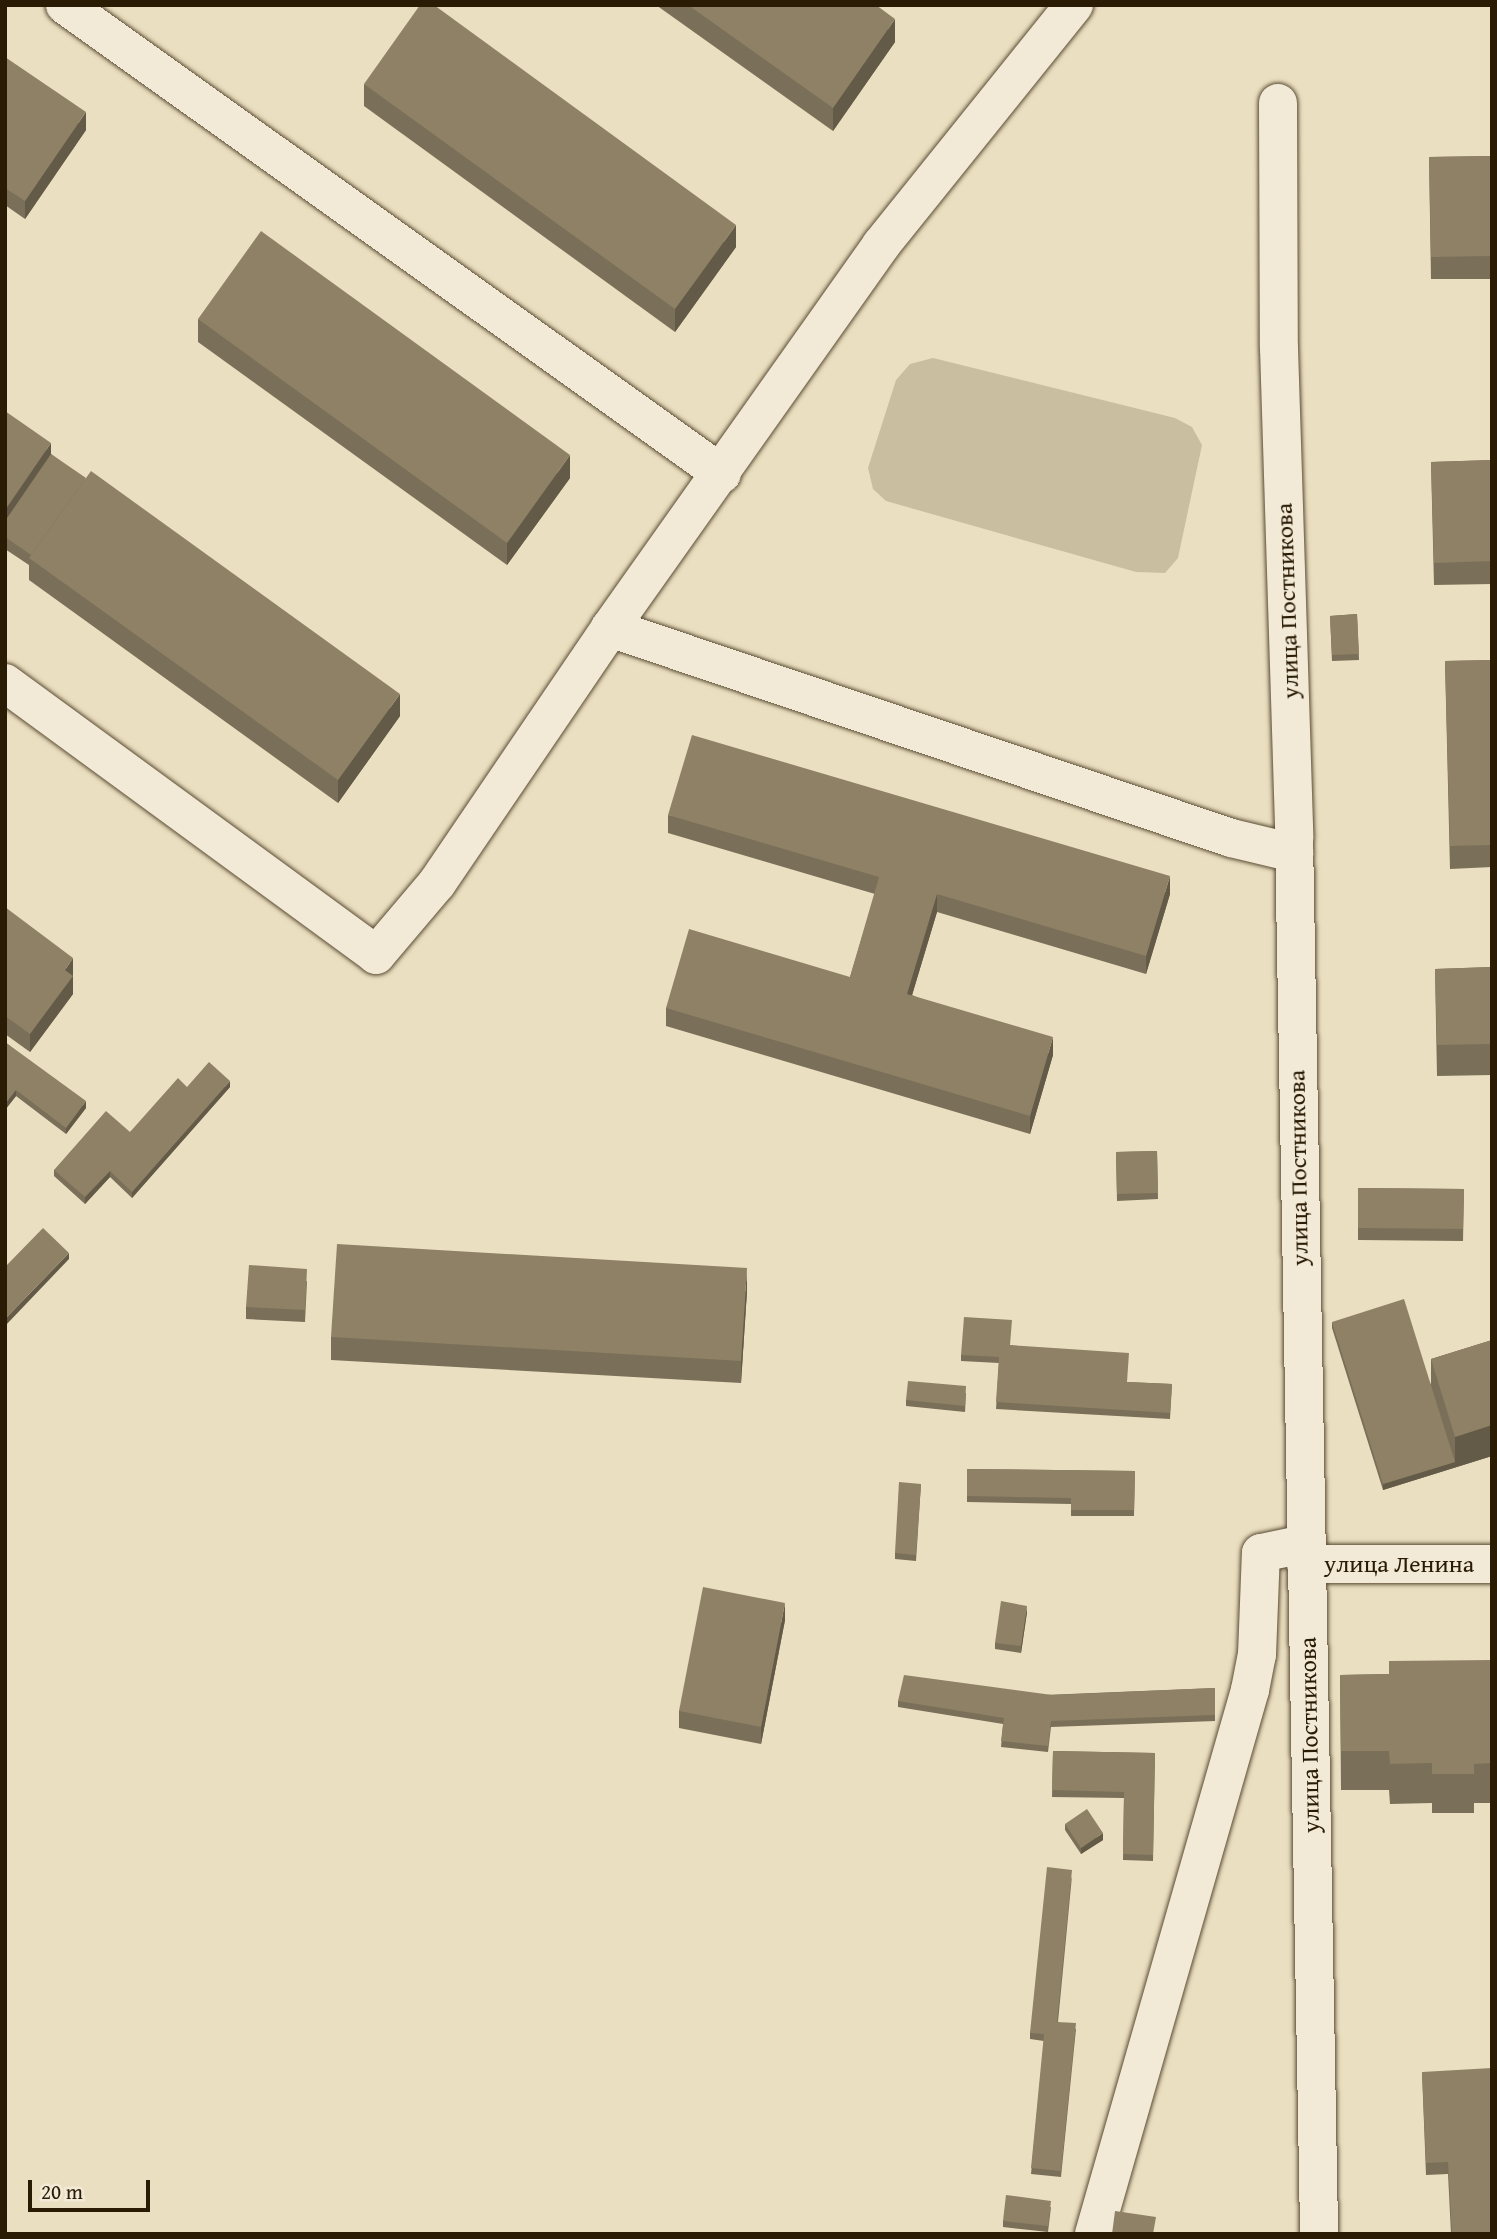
<!DOCTYPE html>
<html>
<head>
<meta charset="utf-8">
<style>
	body { margin:0 }
	#map { position:relative; width:1497px; height:2239px; overflow:hidden; background:#ebdfc1; font-family:"Gentium Book Plus",serif }
	div>[style] { position:absolute }
	[style*='--x'] { left:calc(var(--x)*1px); top:calc(var(--y)*1px); width:calc(var(--w)*1px); rotate:calc(var(--a)*1deg) }
	.green>* { inset:0; background:#cabea1 }
	.roads { filter:drop-shadow(0 0 2px #5a4c33) drop-shadow(0 0 2px #5a4c33) }
	.minor>* { height:38px; margin:-19px; padding:0 19px; transform-origin:19px; border-radius:19px; background:#f2ead7 }
	.wall>* { inset:0; background:#7a6f58 }
	.shaded-wall>* { inset:0; background:#635a47 }
	.building>* { inset:0; background:#8e8166 }
	span { translate:-50% -50%; white-space:nowrap; text-align:center; line-height:1.15; -webkit-text-stroke:5px #f2ead7; paint-order:stroke }
	.street-label { font-size:24px; color:#2a1b04 }
	.frame { position:absolute; inset:0; border:7px solid #2a1b04; pointer-events:none }
	.scale { position:absolute; left:28px; top:2180px; width:122px; height:32px; box-sizing:border-box; border:4px solid #2a1b04; border-top:0; padding-left:9px; font-size:21px; line-height:24px; white-space:nowrap; color:#2a1b04; -webkit-text-stroke:5px #f2ead7; paint-order:stroke }
</style>
</head>
<body>
<div id="map">
	<div class="green">
		<div style="clip-path:polygon(933px 358px,1175px 418px,1192px 427px,1202px 445px,1178px 558px,1165px 573px,1136px 572px,886px 501px,873px 489px,868px 468px,896px 380px,910px 364px)"></div>
	</div>
	<div class="roads">
		<div class="minor">
			<div style="--x:65;--y:5;--w:807;--a:35.52"></div>
			<div style="--x:1278;--y:103;--w:245;--a:89.8"></div>
			<div style="--x:1279;--y:348;--w:490;--a:88.2"></div>
			<div style="--x:1294;--y:838;--w:1396;--a:88.97"></div>
			<div style="--x:610;--y:628;--w:656;--a:18.68"></div>
			<div style="--x:1231;--y:838;--w:65;--a:13.4"></div>
			<div style="--x:5;--y:683;--w:460;--a:36.2"></div>
			<div style="--x:376;--y:955;--w:94;--a:-49.7"></div>
			<div style="--x:437;--y:883;--w:308;--a:-55.8"></div>
			<div style="--x:610;--y:628;--w:469;--a:-54.7"></div>
			<div style="--x:881;--y:245;--w:308;--a:-51.2"></div>
			<div style="--x:1306;--y:1564;--w:186;--a:0"></div>
			<div style="--x:1094;--y:2234;--w:566;--a:-74"></div>
			<div style="--x:1250;--y:1690;--w:36;--a:-79"></div>
			<div style="--x:1257;--y:1655;--w:102;--a:-87.8"></div>
			<div style="--x:1261;--y:1553;--w:45;--a:-11.6"></div>
		</div>
	</div>
	<div class="wall">
		<div style="clip-path:polygon(656px 5px,876px 5px,895px 42px,833px 131px)"></div>
		<div style="clip-path:polygon(5px 57px,86px 130px,25px 219px,5px 205px)"></div>
		<div style="clip-path:polygon(364px 84px,736px 247px,675px 332px,364px 106px)"></div>
		<div style="clip-path:polygon(1492px 156px,1492px 279px,1431px 279px,1429px 157px)"></div>
		<div style="clip-path:polygon(198px 319px,570px 478px,507px 565px,198px 342px)"></div>
		<div style="clip-path:polygon(5px 411px,51px 454px,400px 716px,338px 803px,29px 580px,29px 565px,5px 549px)"></div>
		<div style="clip-path:polygon(1492px 460px,1492px 584px,1434px 585px,1431px 462px)"></div>
		<div style="clip-path:polygon(1357px 614px,1359px 660px,1332px 661px,1330px 616px)"></div>
		<div style="clip-path:polygon(1492px 660px,1492px 867px,1450px 869px,1445px 661px)"></div>
		<div style="clip-path:polygon(668px 815px,1170px 894px,1146px 974px,937px 912px,912px 995px,1053px 1055px,1030px 1134px,666px 1026px,666px 1008px,850px 977px,875px 894px,668px 833px)"></div>
		<div style="clip-path:polygon(5px 907px,73px 976px,73px 994px,30px 1052px,5px 1034px)"></div>
		<div style="clip-path:polygon(1492px 967px,1492px 1075px,1437px 1076px,1435px 969px)"></div>
		<div style="clip-path:polygon(5px 1042px,86px 1108px,66px 1134px,16px 1096px,5px 1110px)"></div>
		<div style="clip-path:polygon(187px 1087px,230px 1087px,132px 1198px,110px 1177px,85px 1204px,54px 1176px,54px 1170px,130px 1132px)"></div>
		<div style="clip-path:polygon(1157px 1151px,1158px 1199px,1117px 1201px,1116px 1152px)"></div>
		<div style="clip-path:polygon(1358px 1188px,1464px 1189px,1463px 1241px,1358px 1240px)"></div>
		<div style="clip-path:polygon(307px 1281px,305px 1322px,246px 1319px,246px 1307px)"></div>
		<div style="clip-path:polygon(747px 1291px,741px 1383px,331px 1360px,331px 1337px)"></div>
		<div style="clip-path:polygon(1332px 1322px,1431px 1384px,1431px 1359px,1492px 1340px,1492px 1456px,1383px 1490px,1332px 1328px)"></div>
		<div style="clip-path:polygon(1011px 1345px,1127px 1382px,1172px 1384px,1170px 1419px,996px 1409px,999px 1363px,961px 1361px,961px 1355px)"></div>
		<div style="clip-path:polygon(966px 1393px,965px 1412px,906px 1406px,906px 1400px)"></div>
		<div style="clip-path:polygon(967px 1469px,1135px 1471px,1134px 1516px,1071px 1516px,1071px 1504px,967px 1502px)"></div>
		<div style="clip-path:polygon(921px 1484px,916px 1561px,895px 1559px,895px 1553px)"></div>
		<div style="clip-path:polygon(1027px 1612px,1021px 1653px,995px 1649px,995px 1643px)"></div>
		<div style="clip-path:polygon(785px 1620px,761px 1744px,679px 1728px,679px 1711px)"></div>
		<div style="clip-path:polygon(1492px 1660px,1492px 1803px,1474px 1803px,1474px 1813px,1432px 1813px,1432px 1803px,1390px 1804px,1389px 1790px,1341px 1790px,1340px 1675px,1389px 1674px)"></div>
		<div style="clip-path:polygon(1215px 1688px,1215px 1721px,1051px 1727px,1048px 1752px,1001px 1747px,1003px 1724px,898px 1707px,898px 1701px)"></div>
		<div style="clip-path:polygon(1053px 1751px,1155px 1753px,1153px 1861px,1123px 1860px,1124px 1798px,1052px 1797px)"></div>
		<div style="clip-path:polygon(1065px 1824px,1103px 1840px,1081px 1854px,1065px 1830px)"></div>
		<div style="clip-path:polygon(1072px 1876px,1058px 2022px,1076px 2029px,1061px 2177px,1031px 2174px,1044px 2041px,1030px 2039px,1030px 2033px)"></div>
		<div style="clip-path:polygon(1422px 2072px,1492px 2234px,1451px 2234px,1448px 2174px,1426px 2175px)"></div>
		<div style="clip-path:polygon(1051px 2207px,1048px 2232px,1003px 2227px,1003px 2221px)"></div>
	</div>
	<div class="shaded-wall">
		<div style="clip-path:polygon(895px 19px,895px 42px,833px 131px,833px 108px)"></div>
		<div style="clip-path:polygon(86px 112px,86px 130px,25px 219px,25px 201px)"></div>
		<div style="clip-path:polygon(736px 225px,736px 247px,675px 332px,675px 309px)"></div>
		<div style="clip-path:polygon(51px 443px,51px 466px,5px 533px,5px 510px)"></div>
		<div style="clip-path:polygon(570px 455px,570px 478px,507px 565px,507px 543px)"></div>
		<div style="clip-path:polygon(400px 694px,400px 716px,338px 803px,338px 780px)"></div>
		<div style="clip-path:polygon(1170px 876px,1170px 894px,1146px 974px,1146px 956px)"></div>
		<div style="clip-path:polygon(937px 894px,937px 912px,907px 1012px,907px 994px)"></div>
		<div style="clip-path:polygon(73px 958px,73px 994px,30px 1052px,30px 1034px,65px 970px)"></div>
		<div style="clip-path:polygon(1053px 1037px,1053px 1055px,1030px 1134px,1030px 1116px)"></div>
		<div style="clip-path:polygon(230px 1081px,230px 1087px,132px 1198px,132px 1192px)"></div>
		<div style="clip-path:polygon(16px 1090px,16px 1096px,5px 1110px,5px 1104px)"></div>
		<div style="clip-path:polygon(86px 1101px,86px 1108px,66px 1134px,66px 1128px)"></div>
		<div style="clip-path:polygon(110px 1171px,110px 1177px,85px 1204px,85px 1197px)"></div>
		<div style="clip-path:polygon(69px 1253px,69px 1259px,5px 1326px,5px 1319px)"></div>
		<div style="clip-path:polygon(747px 1268px,747px 1291px,741px 1383px,741px 1361px)"></div>
		<div style="clip-path:polygon(1492px 1425px,1492px 1456px,1383px 1490px,1383px 1484px,1455px 1462px,1455px 1437px)"></div>
		<div style="clip-path:polygon(785px 1603px,785px 1620px,761px 1744px,761px 1727px)"></div>
		<div style="clip-path:polygon(1027px 1606px,1027px 1612px,1021px 1653px,1021px 1646px)"></div>
		<div style="clip-path:polygon(1103px 1833px,1103px 1840px,1081px 1854px,1081px 1848px)"></div>
	</div>
	<div class="building">
		<div style="clip-path:polygon(420px 5px,434px 5px,736px 225px,675px 309px,364px 84px)"></div>
		<div style="clip-path:polygon(688px 5px,876px 5px,895px 19px,833px 108px)"></div>
		<div style="clip-path:polygon(5px 57px,86px 112px,25px 201px,5px 188px)"></div>
		<div style="clip-path:polygon(1492px 156px,1492px 256px,1431px 257px,1429px 157px)"></div>
		<div style="clip-path:polygon(261px 231px,570px 455px,507px 543px,198px 319px)"></div>
		<div style="clip-path:polygon(5px 411px,51px 443px,5px 510px)"></div>
		<div style="clip-path:polygon(51px 454px,86px 478px,31px 555px,5px 537px,5px 521px)"></div>
		<div style="clip-path:polygon(1492px 460px,1492px 561px,1434px 563px,1431px 462px)"></div>
		<div style="clip-path:polygon(91px 471px,400px 694px,338px 780px,29px 558px)"></div>
		<div style="clip-path:polygon(1357px 614px,1359px 654px,1332px 655px,1330px 616px)"></div>
		<div style="clip-path:polygon(1492px 660px,1492px 845px,1450px 846px,1445px 661px)"></div>
		<div style="clip-path:polygon(692px 735px,1170px 876px,1146px 956px,937px 894px,907px 994px,1053px 1037px,1030px 1116px,666px 1008px,689px 929px,850px 977px,879px 877px,668px 815px)"></div>
		<div style="clip-path:polygon(5px 907px,73px 958px,65px 970px,73px 976px,30px 1034px,5px 1016px)"></div>
		<div style="clip-path:polygon(1492px 967px,1492px 1044px,1437px 1045px,1435px 969px)"></div>
		<div style="clip-path:polygon(5px 1042px,86px 1101px,66px 1128px,16px 1090px,5px 1104px)"></div>
		<div style="clip-path:polygon(209px 1062px,230px 1081px,132px 1192px,110px 1171px,85px 1197px,54px 1170px,106px 1111px,130px 1132px,178px 1078px,187px 1087px)"></div>
		<div style="clip-path:polygon(1157px 1151px,1158px 1193px,1117px 1194px,1116px 1152px)"></div>
		<div style="clip-path:polygon(1358px 1188px,1464px 1189px,1463px 1229px,1358px 1228px)"></div>
		<div style="clip-path:polygon(43px 1228px,69px 1253px,5px 1319px,5px 1267px)"></div>
		<div style="clip-path:polygon(337px 1244px,747px 1268px,741px 1361px,331px 1337px)"></div>
		<div style="clip-path:polygon(249px 1265px,307px 1269px,305px 1310px,246px 1307px)"></div>
		<div style="clip-path:polygon(1404px 1299px,1455px 1462px,1383px 1484px,1332px 1322px)"></div>
		<div style="clip-path:polygon(964px 1317px,1012px 1320px,1010px 1345px,1129px 1353px,1127px 1382px,1172px 1384px,1170px 1413px,996px 1402px,999px 1357px,961px 1355px)"></div>
		<div style="clip-path:polygon(1492px 1340px,1492px 1425px,1455px 1437px,1431px 1359px)"></div>
		<div style="clip-path:polygon(908px 1381px,966px 1386px,965px 1406px,906px 1400px)"></div>
		<div style="clip-path:polygon(967px 1469px,1135px 1471px,1134px 1510px,1071px 1510px,1071px 1498px,967px 1496px)"></div>
		<div style="clip-path:polygon(899px 1482px,921px 1484px,916px 1555px,895px 1553px)"></div>
		<div style="clip-path:polygon(703px 1587px,785px 1603px,761px 1727px,679px 1711px)"></div>
		<div style="clip-path:polygon(1001px 1601px,1027px 1606px,1021px 1646px,995px 1643px)"></div>
		<div style="clip-path:polygon(1492px 1660px,1492px 1763px,1474px 1764px,1474px 1774px,1432px 1774px,1432px 1763px,1390px 1764px,1389px 1751px,1341px 1751px,1340px 1675px,1389px 1674px,1389px 1661px)"></div>
		<div style="clip-path:polygon(904px 1675px,1052px 1695px,1215px 1688px,1215px 1715px,1051px 1721px,1048px 1746px,1001px 1741px,1004px 1718px,898px 1701px)"></div>
		<div style="clip-path:polygon(1053px 1751px,1155px 1753px,1153px 1855px,1123px 1854px,1124px 1792px,1052px 1790px)"></div>
		<div style="clip-path:polygon(1087px 1809px,1103px 1833px,1081px 1848px,1065px 1824px)"></div>
		<div style="clip-path:polygon(1047px 1867px,1072px 1870px,1057px 2022px,1076px 2023px,1061px 2171px,1031px 2168px,1044px 2034px,1030px 2033px)"></div>
		<div style="clip-path:polygon(1492px 2068px,1492px 2234px,1452px 2234px,1448px 2162px,1426px 2163px,1422px 2072px)"></div>
		<div style="clip-path:polygon(1006px 2195px,1051px 2201px,1048px 2226px,1003px 2221px)"></div>
		<div style="clip-path:polygon(1115px 2211px,1156px 2217px,1153px 2234px,1112px 2234px)"></div>
	</div>
	<div class="street-label">
		<span style="left:1287px;top:601px;rotate:-92deg">улица Постникова</span>
		<span style="left:1298px;top:1168px;rotate:-91deg">улица Постникова</span>
		<span style="left:1399px;top:1564px">улица Ленина</span>
		<span style="left:1309px;top:1735px;rotate:-91deg">улица Постникова</span>
	</div>
	<div class="frame"></div>
	<div class="scale">20 m</div>
</div>
</body>
</html>
